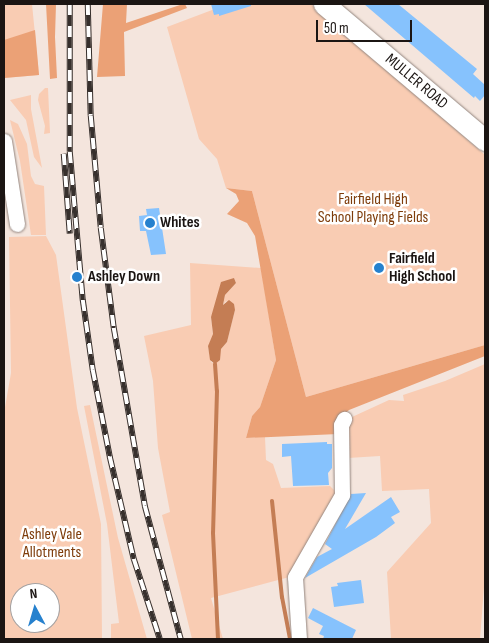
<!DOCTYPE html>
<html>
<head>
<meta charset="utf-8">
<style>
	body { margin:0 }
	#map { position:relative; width:489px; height:643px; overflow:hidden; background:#f4e5dd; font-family:"Sofia Sans Condensed",sans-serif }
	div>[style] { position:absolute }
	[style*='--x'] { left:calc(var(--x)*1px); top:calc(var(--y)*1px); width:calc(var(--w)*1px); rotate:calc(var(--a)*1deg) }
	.green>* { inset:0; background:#f9ccb3 }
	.forest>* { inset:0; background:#eba176 }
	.water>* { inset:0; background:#c47d54 }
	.stream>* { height:4px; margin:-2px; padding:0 2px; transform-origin:2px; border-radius:2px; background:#c47d54 }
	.building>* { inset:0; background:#86c2fd }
	.roads { filter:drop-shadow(0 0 1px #93857e) drop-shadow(0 0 1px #93857e) }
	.minor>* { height:15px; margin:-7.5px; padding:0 7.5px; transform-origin:7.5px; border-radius:7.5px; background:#fff }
	.secondary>* { height:21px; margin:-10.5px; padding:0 10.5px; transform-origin:10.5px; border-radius:10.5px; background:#fff }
	.rail>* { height:5.5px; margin-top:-2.75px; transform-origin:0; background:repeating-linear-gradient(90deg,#fff 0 11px,#37302d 0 22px); box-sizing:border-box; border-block:1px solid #37302d }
	.dots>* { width:14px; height:14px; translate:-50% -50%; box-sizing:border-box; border:2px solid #fff; border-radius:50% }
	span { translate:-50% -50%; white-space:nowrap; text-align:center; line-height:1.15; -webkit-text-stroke:5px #fff; paint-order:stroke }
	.street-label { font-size:16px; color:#1b1513 }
	.park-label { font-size:16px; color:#7e3c0a }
	.poi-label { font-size:16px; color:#1b1513; font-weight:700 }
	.left { translate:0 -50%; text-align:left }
	.frame { position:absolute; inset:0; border:5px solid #1b1513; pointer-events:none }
	.north { position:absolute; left:10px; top:583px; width:50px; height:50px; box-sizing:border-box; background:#fff; border:1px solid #a4a1a1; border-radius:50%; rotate:354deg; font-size:14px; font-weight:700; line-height:20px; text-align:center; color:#1b1513 }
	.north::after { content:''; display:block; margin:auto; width:18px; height:22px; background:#2681ce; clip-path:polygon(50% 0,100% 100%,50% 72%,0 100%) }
	.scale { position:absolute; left:316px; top:20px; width:96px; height:22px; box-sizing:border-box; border:2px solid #1b1513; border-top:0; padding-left:6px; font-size:15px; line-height:18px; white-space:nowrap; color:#1b1513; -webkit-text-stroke:4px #fff; paint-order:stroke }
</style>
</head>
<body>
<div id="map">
	<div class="green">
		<div style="clip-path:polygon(4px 4px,32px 4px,39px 75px,4px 78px)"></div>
		<div style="clip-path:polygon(228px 4px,311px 4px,485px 155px,485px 345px,306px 397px,252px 191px,226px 188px,217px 159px,199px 139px,167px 27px)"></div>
		<div style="clip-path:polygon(45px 88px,48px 88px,50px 133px,44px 134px,45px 126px,38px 100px,39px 94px)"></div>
		<div style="clip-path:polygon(31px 95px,31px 109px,42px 168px,34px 157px,26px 120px,10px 100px)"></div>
		<div style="clip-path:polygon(10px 120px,18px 124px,27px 144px,31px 176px,35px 184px,44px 186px,46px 235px,31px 235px,20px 161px)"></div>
		<div style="clip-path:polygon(evenodd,46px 236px,56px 255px,77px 408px,101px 524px,102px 639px,4px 639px,4px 413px,11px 373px,9px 237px,46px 236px,20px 593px,50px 593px,50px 623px,20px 623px,20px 593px)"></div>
		<div style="clip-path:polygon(evenodd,190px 263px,261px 268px,276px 360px,260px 407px,252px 416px,246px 438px,265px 437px,266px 460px,273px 464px,281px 488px,330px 486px,337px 493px,293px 576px,211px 598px,223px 639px,192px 639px,162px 515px,170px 512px,158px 448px,153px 381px,144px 336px,191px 325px,190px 263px,234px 278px,236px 283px,225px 295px,223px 305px,226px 301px,235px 310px,227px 342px,221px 349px,215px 364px,211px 362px,208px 347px,213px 335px,211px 317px,234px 278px)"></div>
		<div style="clip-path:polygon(485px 364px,485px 574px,480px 639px,391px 639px,387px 572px,431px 523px,429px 489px,382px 491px,380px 456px,348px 458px,348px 422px,352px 417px,389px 400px,404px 401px,403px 395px,445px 381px)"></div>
		<div style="clip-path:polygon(90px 405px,118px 538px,147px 639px,111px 639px,111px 624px,119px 623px,107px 524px,84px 406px)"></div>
	</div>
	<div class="forest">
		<div style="clip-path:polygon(46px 4px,56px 4px,55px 37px,57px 78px,50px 79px)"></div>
		<div style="clip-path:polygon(103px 4px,127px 4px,126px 23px,183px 4px,185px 4px,187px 8px,124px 32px,125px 76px,97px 77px)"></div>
		<div style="clip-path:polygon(35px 30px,39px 75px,4px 78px,4px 40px)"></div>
		<div style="clip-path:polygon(226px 188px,252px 191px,306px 397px,485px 345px,485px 356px,349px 410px,342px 416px,338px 434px,246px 438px,252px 416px,260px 407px,276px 360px,255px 236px,247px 223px,227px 214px,239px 201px,236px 194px)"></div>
	</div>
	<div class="water">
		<div style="clip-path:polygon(234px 278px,236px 283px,225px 295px,223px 305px,229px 300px,234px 304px,235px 310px,227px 342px,221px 349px,220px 360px,215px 364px,210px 360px,208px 346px,213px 334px,211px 317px,221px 282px)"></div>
	</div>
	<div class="stream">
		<div style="--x:215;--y:364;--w:27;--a:86"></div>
		<div style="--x:217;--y:391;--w:142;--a:91.6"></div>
		<div style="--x:213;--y:533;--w:106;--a:87.3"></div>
		<div style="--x:272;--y:501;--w:97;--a:84.1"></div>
		<div style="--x:282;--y:597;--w:43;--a:79.2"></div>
	</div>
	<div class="building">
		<div style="clip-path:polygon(211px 4px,251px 4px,251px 6px,219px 16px,219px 14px,214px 15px)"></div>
		<div style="clip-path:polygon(364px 4px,398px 4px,477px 69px,473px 74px,485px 85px,485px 95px,480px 101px,475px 96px,474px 98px)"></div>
		<div style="clip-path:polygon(159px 208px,166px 254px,151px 255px,146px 231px,140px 231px,139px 216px,147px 215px,146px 209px)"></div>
		<div style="clip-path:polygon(327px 442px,327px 444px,332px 444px,332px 468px,328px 473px,329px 485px,293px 486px,291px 456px,282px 457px,282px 444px)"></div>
		<div style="clip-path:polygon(366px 493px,345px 529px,391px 497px,400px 512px,391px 517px,395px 523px,376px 537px,305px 578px,317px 557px,332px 549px,325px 544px,351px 494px)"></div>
		<div style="clip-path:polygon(361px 580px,364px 603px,334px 607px,331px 587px,338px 586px,337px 583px)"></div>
		<div style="clip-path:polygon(313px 608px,356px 630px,352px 639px,323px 639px,324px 636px,319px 634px,323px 626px,308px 618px)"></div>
	</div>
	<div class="roads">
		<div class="minor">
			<div style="--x:4;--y:141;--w:84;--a:81.1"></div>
			<div style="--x:299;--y:639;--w:62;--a:-93.7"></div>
			<div style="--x:295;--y:577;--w:95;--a:-60.2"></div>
			<div style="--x:342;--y:495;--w:70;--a:-90.8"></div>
			<div style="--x:341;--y:425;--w:7;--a:-63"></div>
		</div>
		<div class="secondary">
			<div style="--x:324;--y:4;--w:211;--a:40.2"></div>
		</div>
	</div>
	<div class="rail">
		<div style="--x:70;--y:4;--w:148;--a:90"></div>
		<div style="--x:70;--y:152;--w:149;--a:85"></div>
		<div style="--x:83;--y:300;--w:71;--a:81.9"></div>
		<div style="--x:93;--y:370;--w:89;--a:78.9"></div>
		<div style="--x:110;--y:457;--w:105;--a:76.8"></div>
		<div style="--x:134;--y:559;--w:84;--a:72"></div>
		<div style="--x:88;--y:4;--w:112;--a:88.5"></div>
		<div style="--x:91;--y:116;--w:112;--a:84.9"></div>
		<div style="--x:101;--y:228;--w:101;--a:82.6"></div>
		<div style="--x:114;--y:328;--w:181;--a:80.1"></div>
		<div style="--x:145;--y:506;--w:138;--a:74.9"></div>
		<div style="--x:64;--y:154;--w:80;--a:85.7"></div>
	</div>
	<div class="dots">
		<div style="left:150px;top:223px;background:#2681ce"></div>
		<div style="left:379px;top:268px;background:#2681ce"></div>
		<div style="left:77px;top:277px;background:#2681ce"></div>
	</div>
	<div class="street-label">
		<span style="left:416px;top:82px;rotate:40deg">MULLER ROAD</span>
	</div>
	<div class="park-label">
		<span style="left:373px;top:209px">Fairfield High<br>School Playing Fields</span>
		<span style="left:52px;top:544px">Ashley Vale<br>Allotments</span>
	</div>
	<div class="poi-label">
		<span class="left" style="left:160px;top:223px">Whites</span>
		<span class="left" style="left:389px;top:268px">Fairfield<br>High School</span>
		<span class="left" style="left:88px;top:277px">Ashley Down</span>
	</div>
	<div class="frame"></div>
	<div class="north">N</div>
	<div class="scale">50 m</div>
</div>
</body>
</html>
